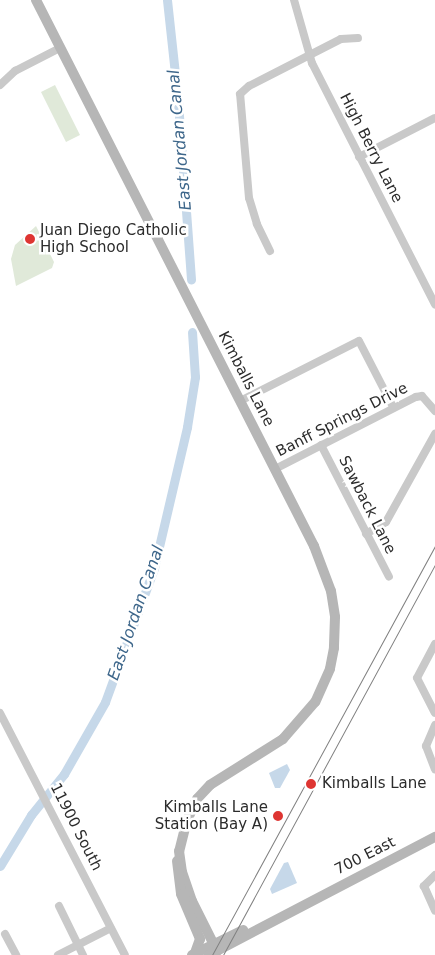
<!DOCTYPE html>
<html>
<head>
<meta charset="utf-8">
<style>
	body { margin:0 }
	#map { position:relative; width:435px; height:955px; overflow:hidden; background:#fff; font-family:"DejaVu Sans",sans-serif }
	div>[style] { position:absolute }
	[style*='--x'] { left:calc(var(--x)*1px); top:calc(var(--y)*1px); width:calc(var(--w)*1px); rotate:calc(var(--a)*1deg) }
	.green>* { inset:0; background:#e0e9d9 }
	.water>* { inset:0; background:#c6d8e9 }
	.canal>* { height:9px; margin:-4.5px; padding:0 4.5px; transform-origin:4.5px; border-radius:4.5px; background:#c6d8e9 }
	.street>* { height:8px; margin:-4px; padding:0 4px; transform-origin:4px; border-radius:4px; background:#c9c9c9 }
	.secondary>* { height:10px; margin:-5px; padding:0 5px; transform-origin:5px; border-radius:5px; background:#b6b6b6 }
	.tram>* { height:1px; margin:-0.5px; padding:0 0.5px; transform-origin:0.5px; border-radius:0.5px; background:#818181 }
	.dots>* { width:14px; height:14px; translate:-50% -50%; box-sizing:border-box; border:2px solid #fff; border-radius:50% }
	span { translate:-50% -50%; white-space:nowrap; text-align:center; line-height:1.15; -webkit-text-stroke:5px #fff; paint-order:stroke }
	.street-label { font-size:15px; color:#2c2c2c }
	.poi-label { font-size:15px; color:#2c2c2c }
	.left { translate:0 -50%; text-align:left }
	.right { translate:-100% -50%; text-align:right }
	.water-label { font-size:16px; color:#3d668a; font-style:italic }
</style>
</head>
<body>
<div id="map">
	<div class="green">
		<div style="clip-path:polygon(55px 85px,80px 135px,66px 142px,41px 92px)"></div>
		<div style="clip-path:polygon(36px 226px,54px 262px,52px 268px,16px 286px,11px 259px,15px 245px)"></div>
	</div>
	<div class="water">
		<div style="clip-path:polygon(287px 764px,290px 770px,280px 788px,275px 788px,269px 773px)"></div>
		<div style="clip-path:polygon(288px 862px,297px 883px,272px 894px,270px 889px,284px 863px)"></div>
	</div>
	<div class="canal">
		<div style="--x:167;--y:0;--w:103;--a:83.8"></div>
		<div style="--x:178;--y:102;--w:178;--a:85.8"></div>
		<div style="--x:0;--y:866;--w:60;--a:-58.7"></div>
		<div style="--x:31;--y:815;--w:53;--a:-51.2"></div>
		<div style="--x:64;--y:774;--w:83;--a:-60.3"></div>
		<div style="--x:105;--y:702;--w:143;--a:-69.9"></div>
		<div style="--x:154;--y:568;--w:145;--a:-76.8"></div>
		<div style="--x:187;--y:427;--w:51;--a:-80.9"></div>
		<div style="--x:195;--y:377;--w:45;--a:-93.8"></div>
	</div>
	<div class="street">
		<div style="--x:294;--y:0;--w:66;--a:74.1"></div>
		<div style="--x:312;--y:63;--w:271;--a:63"></div>
		<div style="--x:0;--y:85;--w:21;--a:-43"></div>
		<div style="--x:15;--y:71;--w:51;--a:-27.1"></div>
		<div style="--x:359;--y:157;--w:85;--a:-27.2"></div>
		<div style="--x:270;--y:251;--w:30;--a:-116"></div>
		<div style="--x:257;--y:224;--w:27;--a:-107"></div>
		<div style="--x:249;--y:198;--w:104;--a:-94.9"></div>
		<div style="--x:240;--y:94;--w:12;--a:-42"></div>
		<div style="--x:249;--y:86;--w:103;--a:-27.1"></div>
		<div style="--x:341;--y:39;--w:17;--a:-3"></div>
		<div style="--x:240;--y:401;--w:133;--a:-26.8"></div>
		<div style="--x:359;--y:341;--w:74;--a:62.7"></div>
		<div style="--x:321;--y:445;--w:148;--a:62.7"></div>
		<div style="--x:275;--y:469;--w:158;--a:-27.1"></div>
		<div style="--x:416;--y:397;--w:6;--a:-9"></div>
		<div style="--x:422;--y:396;--w:20;--a:49"></div>
		<div style="--x:366;--y:534;--w:23;--a:-31"></div>
		<div style="--x:386;--y:522;--w:101;--a:-60.9"></div>
		<div style="--x:435;--y:644;--w:38;--a:118"></div>
		<div style="--x:417;--y:678;--w:39;--a:63"></div>
		<div style="--x:0;--y:713;--w:272;--a:62.7"></div>
		<div style="--x:435;--y:725;--w:23;--a:113"></div>
		<div style="--x:426;--y:746;--w:25;--a:69"></div>
		<div style="--x:435;--y:875;--w:16;--a:135"></div>
		<div style="--x:424;--y:886;--w:27;--a:66"></div>
		<div style="--x:59;--y:906;--w:55;--a:63.9"></div>
		<div style="--x:5;--y:934;--w:24;--a:62"></div>
		<div style="--x:58;--y:955;--w:59;--a:-27"></div>
	</div>
	<div class="secondary">
		<div style="--x:36;--y:0;--w:613;--a:63.02"></div>
		<div style="--x:314;--y:546;--w:48;--a:69.3"></div>
		<div style="--x:331;--y:591;--w:26;--a:81"></div>
		<div style="--x:335;--y:617;--w:31;--a:92"></div>
		<div style="--x:334;--y:648;--w:21;--a:101"></div>
		<div style="--x:330;--y:669;--w:36;--a:114"></div>
		<div style="--x:315;--y:702;--w:49;--a:130.9"></div>
		<div style="--x:283;--y:739;--w:86;--a:147.8"></div>
		<div style="--x:210;--y:785;--w:19;--a:133"></div>
		<div style="--x:197;--y:799;--w:23;--a:115"></div>
		<div style="--x:187;--y:820;--w:32;--a:104"></div>
		<div style="--x:179;--y:851;--w:21;--a:82"></div>
		<div style="--x:182;--y:872;--w:31;--a:71"></div>
		<div style="--x:192;--y:901;--w:56;--a:63.4"></div>
		<div style="--x:177;--y:861;--w:33;--a:83"></div>
		<div style="--x:181;--y:894;--w:49;--a:67.1"></div>
		<div style="--x:200;--y:939;--w:15;--a:110"></div>
		<div style="--x:192;--y:955;--w:57;--a:-26.1"></div>
		<div style="--x:209;--y:955;--w:255;--a:-27.6"></div>
	</div>
	<div class="tram">
		<div style="--x:212;--y:955;--w:466;--a:-61.4"></div>
		<div style="--x:223;--y:955;--w:445;--a:-61.5"></div>
	</div>
	<div class="dots">
		<div style="left:30px;top:239px;background:#de3532"></div>
		<div style="left:311px;top:784px;background:#de3532"></div>
		<div style="left:278px;top:816px;background:#de3532"></div>
	</div>
	<div class="street-label">
		<span style="left:371px;top:148px;rotate:63deg">High Berry Lane</span>
		<span style="left:246px;top:379px;rotate:63deg">Kimballs Lane</span>
		<span style="left:342px;top:420px;rotate:-27deg">Banff Springs Drive</span>
		<span style="left:367px;top:505px;rotate:63deg">Sawback Lane</span>
		<span style="left:76px;top:827px;rotate:63deg">11900 South</span>
		<span style="left:365px;top:856px;rotate:-27deg">700 East</span>
	</div>
	<div class="poi-label">
		<span class="left" style="left:40px;top:239px">Juan Diego Catholic<br>High School</span>
		<span class="left" style="left:322px;top:784px">Kimballs Lane</span>
		<span class="right" style="left:268px;top:816px">Kimballs Lane<br>Station (Bay A)</span>
	</div>
	<div class="water-label">
		<span style="left:180px;top:140px;rotate:-95deg">East Jordan Canal</span>
		<span style="left:136px;top:613px;rotate:-71deg">East Jordan Canal</span>
	</div>
</div>
</body>
</html>
